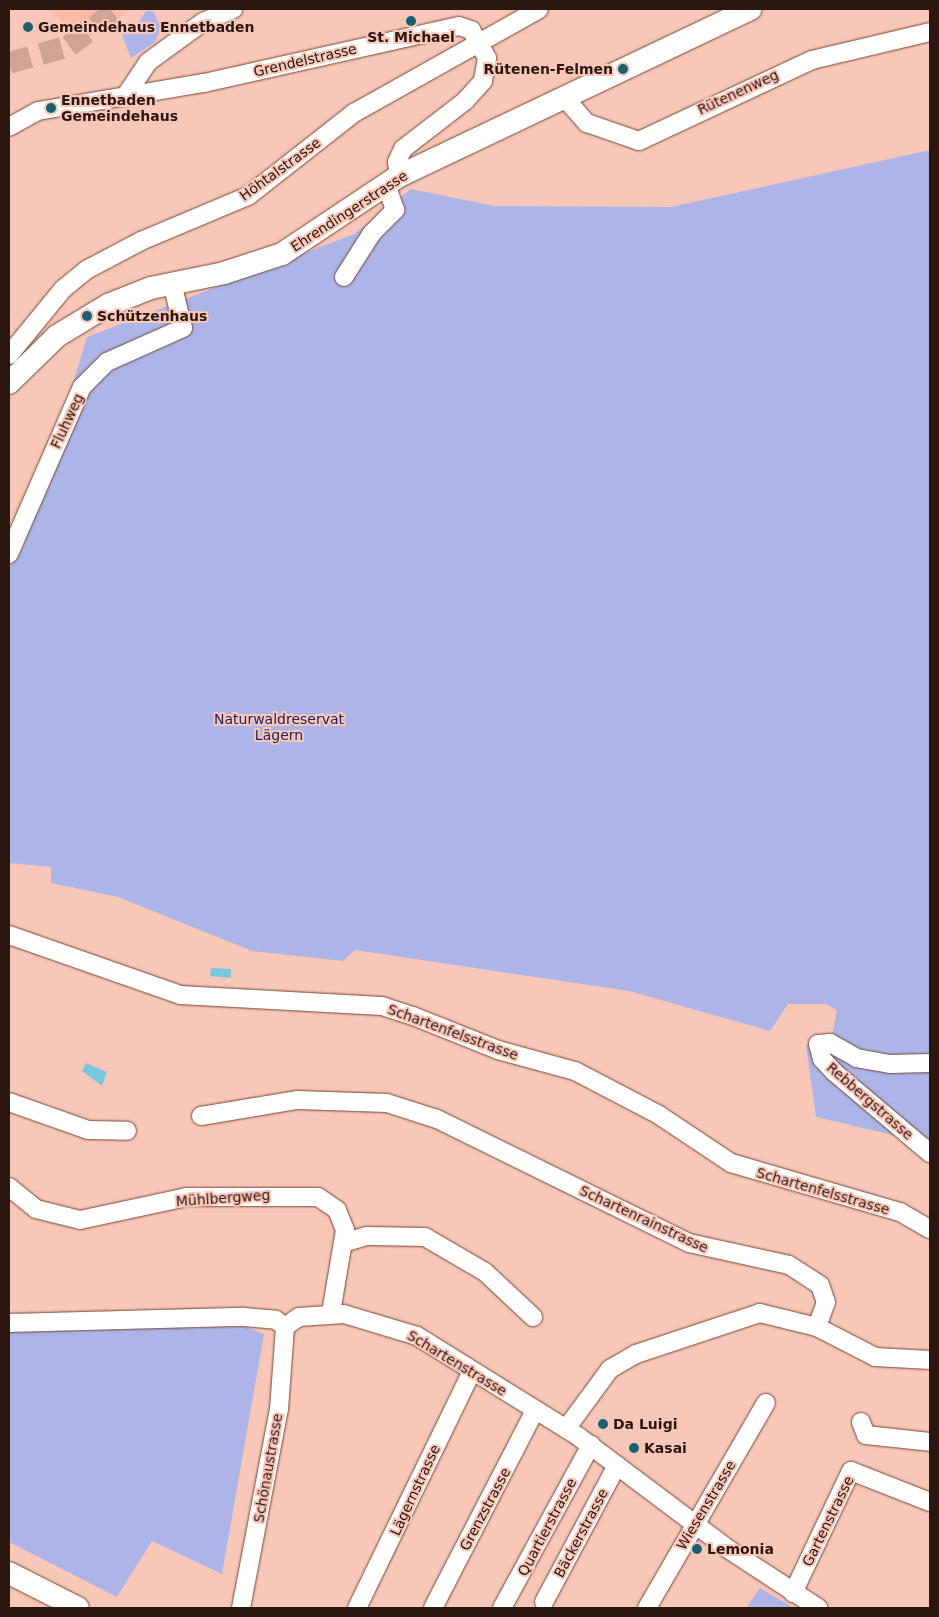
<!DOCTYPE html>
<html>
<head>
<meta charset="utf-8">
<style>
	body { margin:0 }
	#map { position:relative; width:939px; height:1617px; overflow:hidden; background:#f8c7b8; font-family:"DejaVu Sans",sans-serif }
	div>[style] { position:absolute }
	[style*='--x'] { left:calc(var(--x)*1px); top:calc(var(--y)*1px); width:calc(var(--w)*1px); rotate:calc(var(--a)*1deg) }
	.built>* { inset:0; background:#fdb9a4 }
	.green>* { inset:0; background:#adb5e8 }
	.water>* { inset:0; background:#78c7dc }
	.major-tunnel>* { height:22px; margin-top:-11px; transform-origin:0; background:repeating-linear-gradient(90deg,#cfa496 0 22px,transparent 0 33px) }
	.roads { filter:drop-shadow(0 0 1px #774435) drop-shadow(0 0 1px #774435) }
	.minor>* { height:18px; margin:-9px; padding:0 9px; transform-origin:9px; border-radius:9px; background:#fff }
	.major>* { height:22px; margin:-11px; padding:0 11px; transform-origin:11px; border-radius:11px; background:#fff }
	.dots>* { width:14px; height:14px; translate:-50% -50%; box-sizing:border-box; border:2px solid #f8c7b8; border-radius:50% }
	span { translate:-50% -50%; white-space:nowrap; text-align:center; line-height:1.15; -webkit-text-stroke:4px #f8c7b8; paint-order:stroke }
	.poi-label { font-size:14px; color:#2c1610; font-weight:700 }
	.left { translate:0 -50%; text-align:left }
	.right { translate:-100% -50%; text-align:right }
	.street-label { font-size:14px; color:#2c1610 }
	.park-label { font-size:14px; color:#222163 }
	.frame { position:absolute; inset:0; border:10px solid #2c1610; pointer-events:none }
</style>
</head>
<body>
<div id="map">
	<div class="built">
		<div style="clip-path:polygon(47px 9px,131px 9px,86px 40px)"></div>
	</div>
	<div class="green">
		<div style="clip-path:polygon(146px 11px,153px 11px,161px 28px,155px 42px,131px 58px,122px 35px,136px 26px)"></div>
		<div style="clip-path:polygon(930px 150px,930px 1144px,816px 1117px,806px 1045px,832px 1036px,837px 1010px,826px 1004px,788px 1004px,770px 1031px,629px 991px,355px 950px,343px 961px,252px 951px,118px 897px,51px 883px,51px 867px,9px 863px,9px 567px,23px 548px,87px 337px,354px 234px,411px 189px,494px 206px,671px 207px)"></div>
		<div style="clip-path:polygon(134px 1326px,246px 1327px,264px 1334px,222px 1574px,152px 1541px,117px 1597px,9px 1542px,9px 1328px)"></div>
		<div style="clip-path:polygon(760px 1588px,794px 1608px,746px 1608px)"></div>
	</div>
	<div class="water">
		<div style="clip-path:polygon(211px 968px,231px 969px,231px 978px,210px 976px)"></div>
		<div style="clip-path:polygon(86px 1063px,107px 1072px,102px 1086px,82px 1071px)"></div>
	</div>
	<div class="major-tunnel">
		<div style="--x:9;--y:63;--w:62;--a:-15.8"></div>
		<div style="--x:69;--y:46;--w:61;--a:-37.1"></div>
	</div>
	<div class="roads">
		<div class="minor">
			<div style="--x:126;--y:95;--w:40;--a:-56"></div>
			<div style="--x:148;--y:62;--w:68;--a:-36"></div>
			<div style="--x:203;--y:22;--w:33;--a:-23"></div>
			<div style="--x:564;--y:97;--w:35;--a:49"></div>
			<div style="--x:587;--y:123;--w:55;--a:19.1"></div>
			<div style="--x:639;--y:141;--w:191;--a:-25.1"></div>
			<div style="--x:812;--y:60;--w:121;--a:-13.3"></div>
			<div style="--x:9;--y:127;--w:33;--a:-29"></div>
			<div style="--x:38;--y:111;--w:168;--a:-9.6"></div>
			<div style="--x:204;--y:83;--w:261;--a:-12.6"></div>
			<div style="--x:459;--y:26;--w:13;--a:18"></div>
			<div style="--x:471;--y:30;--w:32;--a:60"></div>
			<div style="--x:487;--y:58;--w:23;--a:100"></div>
			<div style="--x:483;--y:81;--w:27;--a:132"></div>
			<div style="--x:465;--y:101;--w:78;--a:142.3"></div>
			<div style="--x:403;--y:149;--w:14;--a:115"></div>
			<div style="--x:397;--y:162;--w:14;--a:82"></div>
			<div style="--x:344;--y:277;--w:52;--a:-57.5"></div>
			<div style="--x:372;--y:233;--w:33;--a:-45"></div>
			<div style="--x:395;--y:210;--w:28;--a:-109"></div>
			<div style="--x:9;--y:355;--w:85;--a:-50.7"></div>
			<div style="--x:63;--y:289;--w:32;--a:-39"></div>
			<div style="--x:88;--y:269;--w:60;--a:-27.8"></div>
			<div style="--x:141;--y:241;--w:116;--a:-22.8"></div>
			<div style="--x:248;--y:196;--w:135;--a:-38.1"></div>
			<div style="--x:354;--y:113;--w:212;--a:-29.3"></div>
			<div style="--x:9;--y:554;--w:182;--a:-66.4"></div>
			<div style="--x:82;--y:387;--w:35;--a:-45"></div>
			<div style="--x:107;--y:362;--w:83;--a:-24.1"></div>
			<div style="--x:183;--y:328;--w:46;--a:-103.7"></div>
			<div style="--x:9;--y:935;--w:181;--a:19.3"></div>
			<div style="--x:180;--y:995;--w:202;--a:3.1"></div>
			<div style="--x:382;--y:1006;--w:33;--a:18"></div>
			<div style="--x:413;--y:1016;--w:92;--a:21.8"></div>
			<div style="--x:498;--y:1050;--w:80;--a:15.3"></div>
			<div style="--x:575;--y:1071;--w:95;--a:27.6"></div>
			<div style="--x:659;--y:1115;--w:87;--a:33.7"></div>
			<div style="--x:731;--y:1163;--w:176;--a:16.2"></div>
			<div style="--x:900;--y:1212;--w:34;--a:30"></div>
			<div style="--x:930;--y:1063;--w:40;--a:178.6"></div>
			<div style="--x:890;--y:1064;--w:34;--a:-170"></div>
			<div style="--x:857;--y:1058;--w:31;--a:-151"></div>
			<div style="--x:830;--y:1043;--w:12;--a:175"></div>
			<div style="--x:818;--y:1044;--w:16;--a:75"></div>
			<div style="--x:822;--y:1059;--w:18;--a:47"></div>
			<div style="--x:834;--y:1072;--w:126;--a:40.2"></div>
			<div style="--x:9;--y:1102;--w:84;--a:19.5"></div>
			<div style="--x:88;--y:1130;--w:39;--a:1"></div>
			<div style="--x:201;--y:1116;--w:98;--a:-9.4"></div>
			<div style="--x:298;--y:1100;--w:89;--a:1.9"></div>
			<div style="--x:387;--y:1103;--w:52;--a:17.7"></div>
			<div style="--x:437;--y:1119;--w:281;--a:26.2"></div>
			<div style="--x:689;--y:1243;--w:102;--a:12.4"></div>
			<div style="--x:789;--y:1265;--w:37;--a:33"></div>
			<div style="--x:820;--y:1285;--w:18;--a:71"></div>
			<div style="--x:826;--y:1302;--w:27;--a:110"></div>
			<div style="--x:817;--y:1327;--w:59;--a:-166.2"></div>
			<div style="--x:760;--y:1313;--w:131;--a:161.7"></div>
			<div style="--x:636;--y:1354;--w:30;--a:150"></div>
			<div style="--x:610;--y:1369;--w:74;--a:126.3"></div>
			<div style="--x:9;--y:1187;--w:35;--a:39"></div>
			<div style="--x:36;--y:1209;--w:45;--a:14"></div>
			<div style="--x:80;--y:1220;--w:108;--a:-12.2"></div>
			<div style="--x:186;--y:1197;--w:132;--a:0"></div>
			<div style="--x:318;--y:1197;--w:23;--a:34"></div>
			<div style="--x:337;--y:1210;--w:22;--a:68"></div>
			<div style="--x:345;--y:1230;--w:84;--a:99.6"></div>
			<div style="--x:346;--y:1242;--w:22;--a:-16"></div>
			<div style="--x:367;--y:1236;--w:58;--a:1"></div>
			<div style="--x:425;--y:1237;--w:69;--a:30.3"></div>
			<div style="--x:485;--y:1272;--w:66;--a:43.2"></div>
			<div style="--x:9;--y:1323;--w:235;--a:-1.5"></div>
			<div style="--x:244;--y:1317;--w:32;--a:5"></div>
			<div style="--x:276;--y:1320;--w:11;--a:38"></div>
			<div style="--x:285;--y:1327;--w:17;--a:-36"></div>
			<div style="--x:299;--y:1317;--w:45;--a:-3.8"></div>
			<div style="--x:344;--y:1314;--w:76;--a:16.8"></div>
			<div style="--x:417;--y:1336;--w:191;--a:31.9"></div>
			<div style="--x:579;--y:1437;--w:186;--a:36.9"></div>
			<div style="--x:728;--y:1549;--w:108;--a:33.2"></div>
			<div style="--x:817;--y:1327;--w:65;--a:27.3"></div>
			<div style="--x:875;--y:1357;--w:55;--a:3.1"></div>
			<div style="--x:861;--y:1422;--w:14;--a:69"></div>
			<div style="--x:866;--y:1435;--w:64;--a:6.2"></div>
			<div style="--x:793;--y:1593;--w:135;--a:-64.6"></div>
			<div style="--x:851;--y:1471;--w:85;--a:21.4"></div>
			<div style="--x:544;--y:1602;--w:155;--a:-61.9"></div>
			<div style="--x:241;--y:1608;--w:203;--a:-79.2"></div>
			<div style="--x:279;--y:1409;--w:82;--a:-85.8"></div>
			<div style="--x:357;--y:1608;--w:263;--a:-64.1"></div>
			<div style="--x:433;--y:1608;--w:223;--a:-62.7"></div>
			<div style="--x:502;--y:1608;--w:186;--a:-61.4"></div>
			<div style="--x:647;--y:1608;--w:237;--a:-59.9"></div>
		</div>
		<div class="major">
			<div style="--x:9;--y:383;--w:67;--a:-44.4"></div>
			<div style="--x:57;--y:336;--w:60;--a:-31.3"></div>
			<div style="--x:108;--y:305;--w:46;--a:-21.6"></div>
			<div style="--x:151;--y:288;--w:75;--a:-11.6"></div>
			<div style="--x:224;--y:273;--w:61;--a:-18.1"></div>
			<div style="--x:282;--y:254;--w:141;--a:-33.7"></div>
			<div style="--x:399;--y:176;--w:389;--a:-25.4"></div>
			<div style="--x:9;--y:1573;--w:77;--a:26.9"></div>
		</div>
	</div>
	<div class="dots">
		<div style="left:411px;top:21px;background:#1a6071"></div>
		<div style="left:28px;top:27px;background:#1a6071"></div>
		<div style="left:623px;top:69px;background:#1a6071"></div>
		<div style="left:51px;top:108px;background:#1a6071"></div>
		<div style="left:87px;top:316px;background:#1a6071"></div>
		<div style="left:603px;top:1424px;background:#1a6071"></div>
		<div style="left:634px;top:1448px;background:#1a6071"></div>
		<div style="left:697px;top:1549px;background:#1a6071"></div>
	</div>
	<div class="poi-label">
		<span class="left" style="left:38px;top:27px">Gemeindehaus Ennetbaden</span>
		<span style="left:411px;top:37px">St. Michael</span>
		<span class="right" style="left:613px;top:69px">Rütenen-Felmen</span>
		<span class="left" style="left:61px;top:108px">Ennetbaden<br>Gemeindehaus</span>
		<span class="left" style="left:97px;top:316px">Schützenhaus</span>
		<span class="left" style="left:613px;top:1424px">Da Luigi</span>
		<span class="left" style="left:644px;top:1448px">Kasai</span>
		<span class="left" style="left:707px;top:1549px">Lemonia</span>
	</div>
	<div class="street-label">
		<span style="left:305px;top:60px;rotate:-13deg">Grendelstrasse</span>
		<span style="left:738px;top:92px;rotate:-25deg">Rütenenweg</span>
		<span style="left:280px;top:169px;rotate:-36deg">Höhtalstrasse</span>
		<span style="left:349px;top:211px;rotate:-33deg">Ehrendingerstrasse</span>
		<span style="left:67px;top:421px;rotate:-65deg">Fluhweg</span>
		<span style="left:453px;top:1032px;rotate:20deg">Schartenfelsstrasse</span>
		<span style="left:870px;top:1101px;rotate:41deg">Rebbergstrasse</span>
		<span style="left:823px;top:1191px;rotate:16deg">Schartenfelsstrasse</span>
		<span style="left:223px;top:1198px;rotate:-4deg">Mühlbergweg</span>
		<span style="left:644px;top:1219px;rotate:25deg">Schartenrainstrasse</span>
		<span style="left:457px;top:1363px;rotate:31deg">Schartenstrasse</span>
		<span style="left:268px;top:1468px;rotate:-80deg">Schönaustrasse</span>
		<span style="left:415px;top:1490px;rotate:-65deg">Lägernstrasse</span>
		<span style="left:706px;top:1505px;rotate:-59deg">Wiesenstrasse</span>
		<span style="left:485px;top:1509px;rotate:-62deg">Grenzstrasse</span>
		<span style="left:828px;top:1521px;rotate:-64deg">Gartenstrasse</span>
		<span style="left:547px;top:1527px;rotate:-62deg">Quartierstrasse</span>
		<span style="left:581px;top:1533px;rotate:-62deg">Bäckerstrasse</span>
	</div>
	<div class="park-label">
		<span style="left:279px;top:727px">Naturwaldreservat<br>Lägern</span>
	</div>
	<div class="frame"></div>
</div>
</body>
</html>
